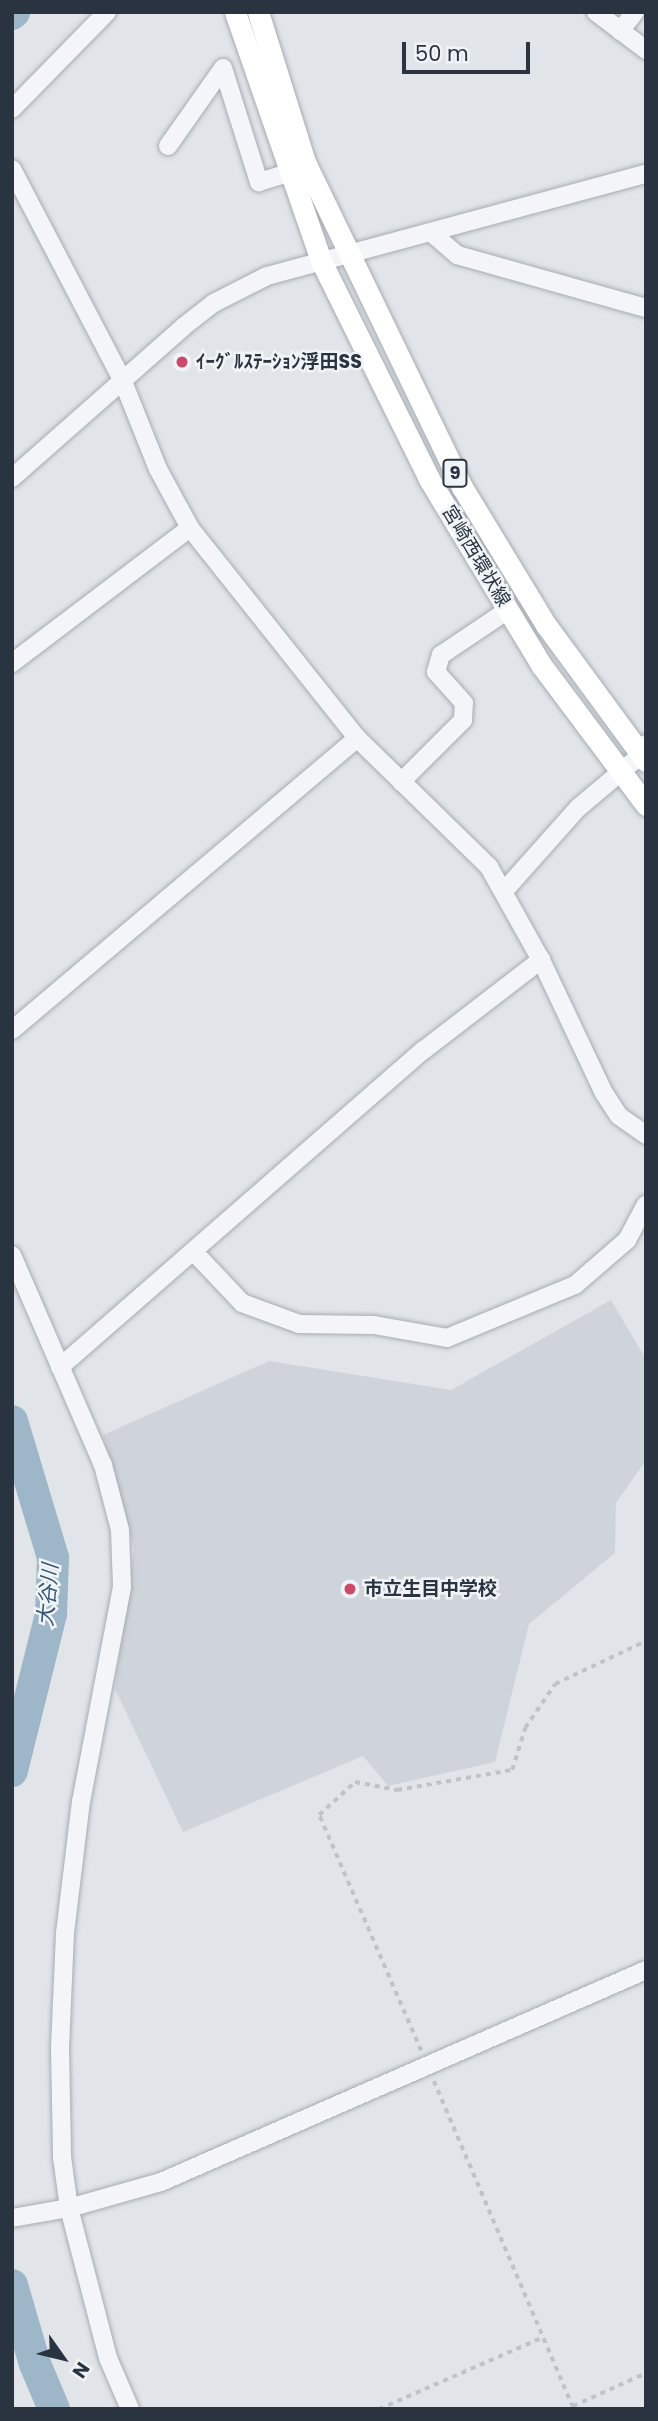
<!DOCTYPE html>
<html>
<head>
<meta charset="utf-8">
<style>
	body { margin:0 }
	#map { position:relative; width:658px; height:2421px; overflow:hidden; background:#e1e5e9; font-family:Poppins,"Noto Sans JP",sans-serif }
	div>[style] { position:absolute }
	[style*='--x'] { left:calc(var(--x)*1px); top:calc(var(--y)*1px); width:calc(var(--w)*1px); rotate:calc(var(--a)*1deg) }
	.built>* { inset:0; background:#cfd4db }
	.river>* { height:32px; margin:-16px; padding:0 16px; transform-origin:16px; border-radius:16px; background:#9db6c8 }
	.path>* { height:3.5px; margin-top:-1.75px; transform-origin:0; background:repeating-linear-gradient(90deg,#bfc3c8 0 5px,transparent 0 10px) }
	.roads { filter:drop-shadow(0 0 2px #a6acb3) drop-shadow(0 0 2px #a6acb3) }
	.minor>* { height:18px; margin:-9px; padding:0 9px; transform-origin:9px; border-radius:9px; background:#f4f5f8 }
	.major>* { height:21px; margin:-10.5px; padding:0 10.5px; transform-origin:10.5px; border-radius:10.5px; background:#fff }
	.dots>* { width:19px; height:19px; translate:-50% -50%; box-sizing:border-box; border:4px solid #f1f4f7; border-radius:50% }
	span { translate:-50% -50%; white-space:nowrap; text-align:center; line-height:1.15; -webkit-text-stroke:5px #f1f4f7; paint-order:stroke }
	.shield-label span { padding:2px 5px; background:#f1f4f7; border:2px solid; border-radius:5px; -webkit-text-stroke-width:0 }
	.shield-label { font-size:18px; color:#2a3441; font-weight:700 }
	.poi-label { font-size:19px; color:#2a3441; font-weight:700 }
	.left { translate:0 -50%; text-align:left }
	.street-label { font-size:19px; color:#2a3441 }
	.water-label { font-size:21px; color:#355674; font-style:italic }
	.frame { position:absolute; inset:0; border:14px solid #2a3441; pointer-events:none }
	.north { position:absolute; left:28px; top:2323px; width:70px; height:70px; -webkit-text-stroke:5px #f1f4f7; paint-order:stroke; rotate:124deg; font-size:19px; font-weight:700; line-height:28px; text-align:center; color:#2a3441 }
	.north::after { content:''; display:block; margin:auto; width:24px; height:32px; background:#2a3441; clip-path:polygon(50% 0,100% 100%,50% 72%,0 100%) }
	.scale { position:absolute; left:402px; top:42px; width:128px; height:32px; box-sizing:border-box; border:4px solid #2a3441; border-top:0; padding-left:9px; font-size:21px; line-height:24px; white-space:nowrap; color:#2a3441; -webkit-text-stroke:5px #f1f4f7; paint-order:stroke }
</style>
</head>
<body>
<div id="map">
	<div class="built">
		<div style="clip-path:polygon(611px 1300px,646px 1359px,646px 1460px,616px 1503px,615px 1553px,529px 1624px,495px 1762px,388px 1786px,363px 1756px,183px 1832px,115px 1689px,134px 1549px,103px 1435px,269px 1361px,451px 1390px)"></div>
	</div>
	<div class="river">
		<div style="--x:12;--y:14;--w:3;--a:-45"></div>
		<div style="--x:12;--y:1421;--w:143;--a:73.3"></div>
		<div style="--x:53;--y:1558;--w:56;--a:92"></div>
		<div style="--x:51;--y:1614;--w:162;--a:104"></div>
		<div style="--x:12;--y:2285;--w:82;--a:73.8"></div>
		<div style="--x:35;--y:2364;--w:49;--a:67.1"></div>
	</div>
	<div class="path">
		<div style="--x:421;--y:2051;--w:257;--a:-113.4"></div>
		<div style="--x:319;--y:1815;--w:49;--a:-42.5"></div>
		<div style="--x:355;--y:1782;--w:43;--a:10.8"></div>
		<div style="--x:397;--y:1790;--w:117;--a:-9.9"></div>
		<div style="--x:512;--y:1770;--w:44;--a:-72.8"></div>
		<div style="--x:525;--y:1728;--w:53;--a:-55.7"></div>
		<div style="--x:555;--y:1684;--w:101;--a:-25.3"></div>
		<div style="--x:434;--y:2081;--w:357;--a:66.9"></div>
		<div style="--x:573;--y:2406;--w:80;--a:-24.3"></div>
		<div style="--x:379;--y:2409;--w:180;--a:-23.6"></div>
	</div>
	<div class="roads">
		<div class="minor">
			<div style="--x:596;--y:12;--w:63;--a:37.2"></div>
			<div style="--x:620;--y:31;--w:24;--a:-52"></div>
			<div style="--x:12;--y:109;--w:136;--a:-45.6"></div>
			<div style="--x:168;--y:146;--w:95;--a:-54.8"></div>
			<div style="--x:223;--y:68;--w:120;--a:72.5"></div>
			<div style="--x:259;--y:182;--w:31;--a:-17"></div>
			<div style="--x:12;--y:169;--w:237;--a:62.4"></div>
			<div style="--x:122;--y:379;--w:97;--a:68.2"></div>
			<div style="--x:158;--y:469;--w:67;--a:61.5"></div>
			<div style="--x:190;--y:528;--w:268;--a:51.5"></div>
			<div style="--x:357;--y:738;--w:185;--a:44.3"></div>
			<div style="--x:489;--y:867;--w:107;--a:60.8"></div>
			<div style="--x:541;--y:960;--w:147;--a:64.7"></div>
			<div style="--x:604;--y:1093;--w:27;--a:57"></div>
			<div style="--x:619;--y:1116;--w:33;--a:35"></div>
			<div style="--x:433;--y:234;--w:32;--a:41"></div>
			<div style="--x:457;--y:255;--w:196;--a:15.7"></div>
			<div style="--x:12;--y:478;--w:228;--a:-41.4"></div>
			<div style="--x:183;--y:327;--w:39;--a:-38"></div>
			<div style="--x:214;--y:303;--w:59;--a:-27"></div>
			<div style="--x:267;--y:276;--w:392;--a:-15.1"></div>
			<div style="--x:12;--y:663;--w:223;--a:-37.2"></div>
			<div style="--x:401;--y:782;--w:88;--a:-45"></div>
			<div style="--x:463;--y:720;--w:17;--a:-87"></div>
			<div style="--x:464;--y:703;--w:42;--a:-132.1"></div>
			<div style="--x:436;--y:672;--w:18;--a:-74"></div>
			<div style="--x:441;--y:655;--w:81;--a:-33.9"></div>
			<div style="--x:504;--y:891;--w:111;--a:-48.3"></div>
			<div style="--x:578;--y:808;--w:82;--a:-40.1"></div>
			<div style="--x:641;--y:755;--w:12;--a:-66"></div>
			<div style="--x:12;--y:1030;--w:452;--a:-40.2"></div>
			<div style="--x:194;--y:1252;--w:70;--a:46.7"></div>
			<div style="--x:242;--y:1303;--w:61;--a:20.2"></div>
			<div style="--x:299;--y:1324;--w:75;--a:0.8"></div>
			<div style="--x:374;--y:1325;--w:74;--a:10.1"></div>
			<div style="--x:447;--y:1338;--w:139;--a:-22.5"></div>
			<div style="--x:575;--y:1285;--w:69;--a:-40.9"></div>
			<div style="--x:627;--y:1240;--w:40;--a:-62"></div>
			<div style="--x:12;--y:1255;--w:229;--a:66.6"></div>
			<div style="--x:103;--y:1465;--w:67;--a:75.3"></div>
			<div style="--x:120;--y:1530;--w:57;--a:88"></div>
			<div style="--x:122;--y:1587;--w:218;--a:100.8"></div>
			<div style="--x:81;--y:1801;--w:133;--a:96.9"></div>
			<div style="--x:65;--y:1933;--w:116;--a:92.5"></div>
			<div style="--x:60;--y:2049;--w:108;--a:88.9"></div>
			<div style="--x:62;--y:2157;--w:51;--a:82.2"></div>
			<div style="--x:69;--y:2208;--w:155;--a:75.4"></div>
			<div style="--x:108;--y:2358;--w:56;--a:66.7"></div>
			<div style="--x:60;--y:1367;--w:483;--a:-41.1"></div>
			<div style="--x:424;--y:1050;--w:148;--a:-37.6"></div>
			<div style="--x:12;--y:2218;--w:58;--a:-10"></div>
			<div style="--x:69;--y:2208;--w:96;--a:-15.8"></div>
			<div style="--x:161;--y:2182;--w:529;--a:-23.61"></div>
		</div>
		<div class="major">
			<div style="--x:235;--y:12;--w:266;--a:70.9"></div>
			<div style="--x:322;--y:263;--w:241;--a:63.6"></div>
			<div style="--x:429;--y:479;--w:218;--a:58.9"></div>
			<div style="--x:542;--y:666;--w:174;--a:53.2"></div>
			<div style="--x:258;--y:12;--w:157;--a:72.6"></div>
			<div style="--x:305;--y:162;--w:361;--a:64.2"></div>
			<div style="--x:462;--y:487;--w:162;--a:58.7"></div>
			<div style="--x:546;--y:625;--w:169;--a:53.7"></div>
		</div>
	</div>
	<div class="dots">
		<div style="left:182px;top:362px;background:#cb4a69"></div>
		<div style="left:350px;top:1589px;background:#cb4a69"></div>
	</div>
	<div class="shield-label">
		<span style="left:455px;top:473px">9</span>
	</div>
	<div class="poi-label">
		<span class="left" style="left:196px;top:362px">ｲｰｸﾞﾙｽﾃｰｼｮﾝ浮田SS</span>
		<span class="left" style="left:364px;top:1589px">市立生目中学校</span>
	</div>
	<div class="street-label">
		<span style="left:476px;top:556px;rotate:59deg">宮崎西環状線</span>
	</div>
	<div class="water-label">
		<span style="left:48px;top:1595px;rotate:-85deg">大谷川</span>
	</div>
	<div class="frame"></div>
	<div class="north">N</div>
	<div class="scale">50 m</div>
</div>
</body>
</html>
